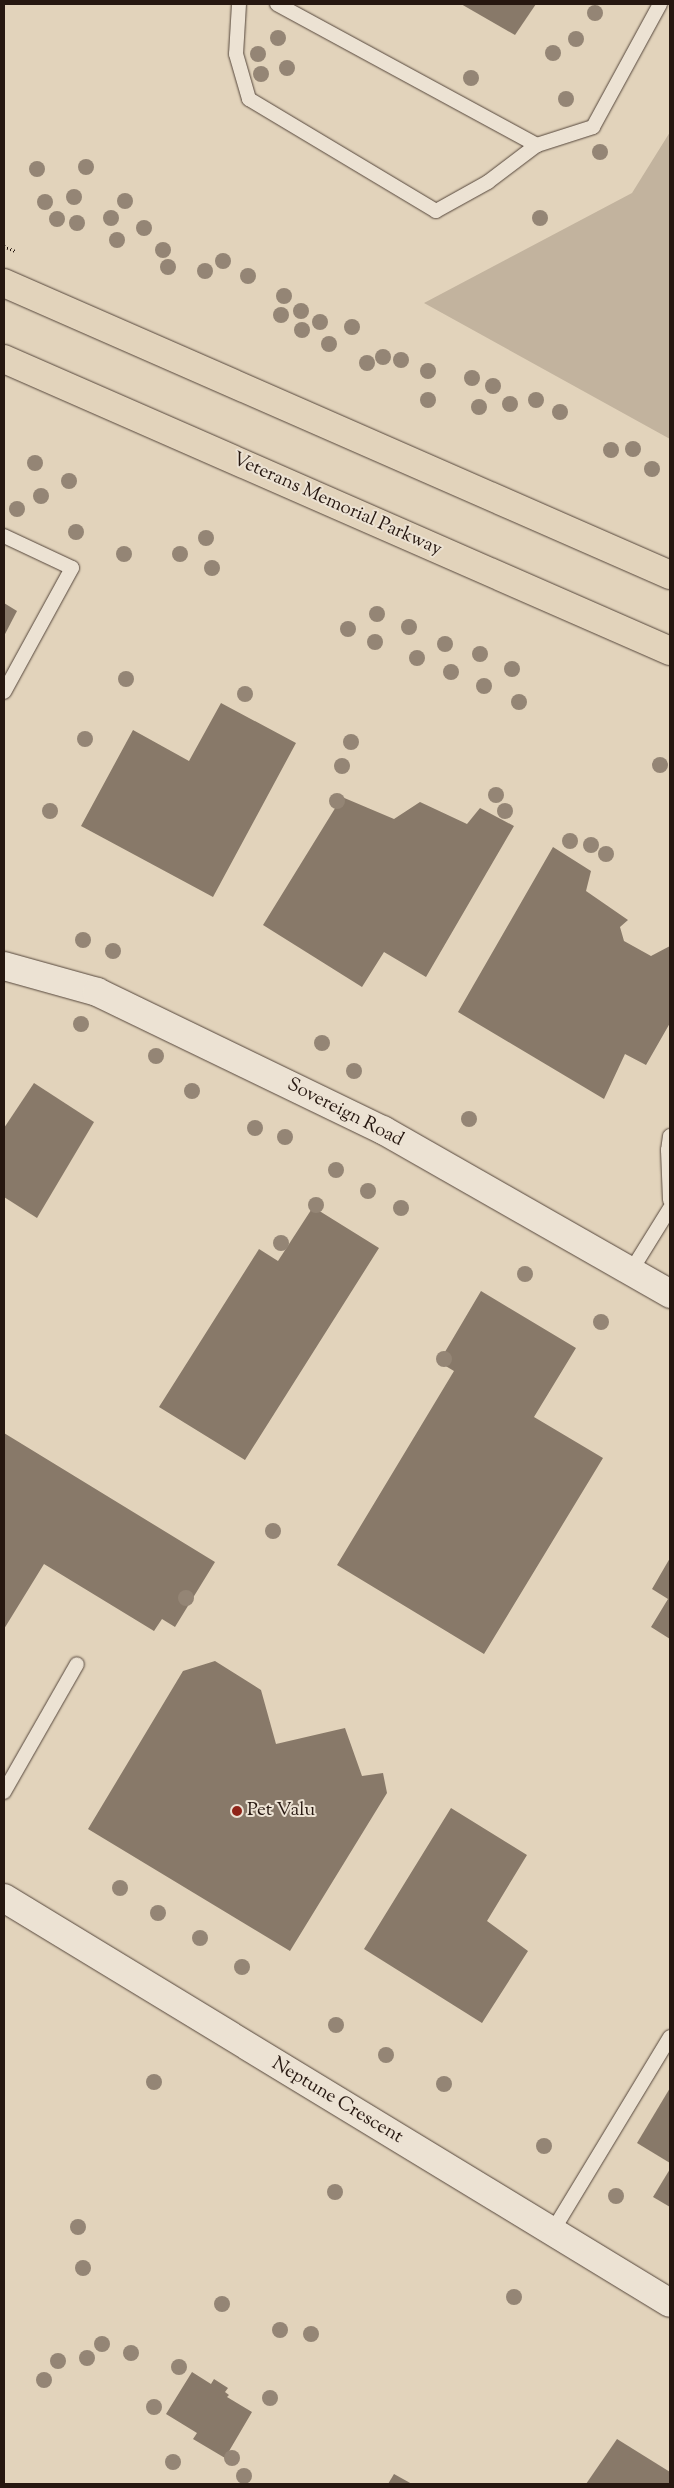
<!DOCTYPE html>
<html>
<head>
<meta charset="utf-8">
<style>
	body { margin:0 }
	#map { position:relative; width:674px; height:2488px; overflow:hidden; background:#e2d3bb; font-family:"Sorts Mill Goudy",serif }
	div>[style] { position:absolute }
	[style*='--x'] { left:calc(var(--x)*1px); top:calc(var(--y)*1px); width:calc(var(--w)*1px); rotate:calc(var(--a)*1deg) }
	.green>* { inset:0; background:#c2b39e }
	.building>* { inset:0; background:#887969 }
	.path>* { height:3px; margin-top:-1.5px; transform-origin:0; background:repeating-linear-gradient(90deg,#261710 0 1px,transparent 0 3.5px) }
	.roads { filter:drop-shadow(0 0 1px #55463b) drop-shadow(0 0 1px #55463b) }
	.service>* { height:14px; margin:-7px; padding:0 7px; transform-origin:7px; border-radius:7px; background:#ece2d3 }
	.minor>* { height:28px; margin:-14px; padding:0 14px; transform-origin:14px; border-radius:14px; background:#ece2d3 }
	.trunk>* { height:28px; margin:-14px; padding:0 14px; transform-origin:14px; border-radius:14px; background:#e2d3bb }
	.trees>* { width:16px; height:16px; margin:-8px; border-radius:50%; background:#948575 }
	.dots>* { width:14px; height:14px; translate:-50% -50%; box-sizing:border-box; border:2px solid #ece2d3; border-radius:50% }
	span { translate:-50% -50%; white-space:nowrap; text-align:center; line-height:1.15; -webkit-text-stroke:4px #ece2d3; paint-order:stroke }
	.street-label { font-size:19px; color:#261710 }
	.poi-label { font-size:19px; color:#261710 }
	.left { translate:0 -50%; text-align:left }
	.frame { position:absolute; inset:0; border:5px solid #261710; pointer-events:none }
</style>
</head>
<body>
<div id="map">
	<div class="green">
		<div style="clip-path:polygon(670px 132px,670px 439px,424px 303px,632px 193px)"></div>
	</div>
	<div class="building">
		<div style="clip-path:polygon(461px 4px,536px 4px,515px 35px)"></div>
		<div style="clip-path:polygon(4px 603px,17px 611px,4px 636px)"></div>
		<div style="clip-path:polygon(221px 703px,296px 743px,213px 897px,81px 826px,133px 730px,189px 761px)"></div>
		<div style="clip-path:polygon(342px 797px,394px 819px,420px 802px,467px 824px,480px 808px,514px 826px,426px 977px,384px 952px,362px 987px,263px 925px)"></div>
		<div style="clip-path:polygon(553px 847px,591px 871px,586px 891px,628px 920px,620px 927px,624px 941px,651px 956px,670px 946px,670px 1023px,646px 1065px,625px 1054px,604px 1099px,458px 1012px)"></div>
		<div style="clip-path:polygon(34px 1083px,94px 1122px,37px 1218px,4px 1197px,4px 1128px)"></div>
		<div style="clip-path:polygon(313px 1207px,379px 1248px,245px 1460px,159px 1407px,259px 1249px,278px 1261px)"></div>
		<div style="clip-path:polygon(481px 1291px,576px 1348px,534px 1417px,603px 1458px,484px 1654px,337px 1565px,454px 1371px,439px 1362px)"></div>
		<div style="clip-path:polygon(4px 1433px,215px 1562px,175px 1627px,162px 1619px,154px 1631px,44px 1564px,4px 1629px)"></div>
		<div style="clip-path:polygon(670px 1558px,670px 1639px,651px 1627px,668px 1599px,652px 1589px)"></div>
		<div style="clip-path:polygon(215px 1661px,261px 1690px,276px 1744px,345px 1728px,362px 1776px,383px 1773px,387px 1793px,290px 1951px,88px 1829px,183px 1671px)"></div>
		<div style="clip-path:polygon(451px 1808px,527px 1855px,487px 1921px,528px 1951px,482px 2023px,364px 1949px)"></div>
		<div style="clip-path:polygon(670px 2088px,670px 2163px,637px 2143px)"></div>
		<div style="clip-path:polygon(670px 2169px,670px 2207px,653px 2197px)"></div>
		<div style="clip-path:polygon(192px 2372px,211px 2384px,214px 2379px,228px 2388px,225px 2392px,229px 2395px,227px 2397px,252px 2412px,225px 2458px,193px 2439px,197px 2433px,166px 2414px)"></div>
		<div style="clip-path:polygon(617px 2439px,670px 2472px,670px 2484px,586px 2484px)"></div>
		<div style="clip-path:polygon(394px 2474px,412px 2484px,388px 2484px)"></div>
	</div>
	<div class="path">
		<div style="--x:4;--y:246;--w:12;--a:24"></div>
	</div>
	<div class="roads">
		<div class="service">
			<div style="--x:239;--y:4;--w:50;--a:93.4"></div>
			<div style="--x:236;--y:54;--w:47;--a:73.9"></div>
			<div style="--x:249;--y:99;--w:218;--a:30.9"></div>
			<div style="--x:436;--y:211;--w:60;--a:-29.1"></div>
			<div style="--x:488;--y:182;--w:61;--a:-37.1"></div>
			<div style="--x:537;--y:145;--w:59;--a:-17.8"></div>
			<div style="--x:593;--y:127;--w:140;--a:-61.4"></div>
			<div style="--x:277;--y:4;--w:296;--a:28.5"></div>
			<div style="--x:4;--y:536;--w:75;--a:25.2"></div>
			<div style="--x:72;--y:568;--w:141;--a:118.7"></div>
			<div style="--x:670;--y:1136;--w:14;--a:98"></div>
			<div style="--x:668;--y:1150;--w:50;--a:87.7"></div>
			<div style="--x:631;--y:1271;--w:74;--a:-58.2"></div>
			<div style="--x:4;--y:1792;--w:147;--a:-60.3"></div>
			<div style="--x:552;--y:2232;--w:228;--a:-58.8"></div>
		</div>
		<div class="minor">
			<div style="--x:4;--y:966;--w:97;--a:15.6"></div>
			<div style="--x:97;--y:992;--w:318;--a:25.8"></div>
			<div style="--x:383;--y:1130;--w:331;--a:29.7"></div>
			<div style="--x:4;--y:1898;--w:779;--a:31.3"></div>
		</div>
		<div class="trunk">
			<div style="--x:4;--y:283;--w:727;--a:23.67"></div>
			<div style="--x:4;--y:359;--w:727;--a:23.67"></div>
		</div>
	</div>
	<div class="trees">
		<div style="left:595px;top:13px"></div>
		<div style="left:278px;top:38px"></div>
		<div style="left:576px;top:39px"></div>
		<div style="left:553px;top:53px"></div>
		<div style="left:258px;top:54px"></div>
		<div style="left:287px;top:68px"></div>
		<div style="left:261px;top:74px"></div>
		<div style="left:471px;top:78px"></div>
		<div style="left:566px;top:99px"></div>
		<div style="left:600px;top:152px"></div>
		<div style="left:86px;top:167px"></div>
		<div style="left:37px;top:169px"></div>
		<div style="left:74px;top:197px"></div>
		<div style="left:125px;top:201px"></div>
		<div style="left:45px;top:202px"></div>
		<div style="left:111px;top:218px"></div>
		<div style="left:540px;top:218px"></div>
		<div style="left:57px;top:219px"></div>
		<div style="left:77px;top:223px"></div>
		<div style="left:144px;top:228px"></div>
		<div style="left:117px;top:240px"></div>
		<div style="left:163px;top:250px"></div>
		<div style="left:223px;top:261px"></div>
		<div style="left:168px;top:267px"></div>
		<div style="left:205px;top:271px"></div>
		<div style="left:248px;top:276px"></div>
		<div style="left:284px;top:296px"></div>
		<div style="left:301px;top:311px"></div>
		<div style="left:281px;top:315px"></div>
		<div style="left:320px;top:322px"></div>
		<div style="left:352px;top:327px"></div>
		<div style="left:302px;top:330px"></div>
		<div style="left:329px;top:344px"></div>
		<div style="left:383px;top:357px"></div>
		<div style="left:401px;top:360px"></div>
		<div style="left:367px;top:363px"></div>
		<div style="left:428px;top:371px"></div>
		<div style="left:472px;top:378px"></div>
		<div style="left:493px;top:386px"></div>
		<div style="left:428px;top:400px"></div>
		<div style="left:536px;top:400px"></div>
		<div style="left:510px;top:404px"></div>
		<div style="left:479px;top:407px"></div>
		<div style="left:560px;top:412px"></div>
		<div style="left:633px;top:449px"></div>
		<div style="left:611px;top:450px"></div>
		<div style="left:35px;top:463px"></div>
		<div style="left:652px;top:469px"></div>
		<div style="left:69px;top:481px"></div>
		<div style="left:41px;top:496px"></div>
		<div style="left:17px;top:509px"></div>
		<div style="left:76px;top:532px"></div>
		<div style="left:206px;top:538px"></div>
		<div style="left:124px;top:554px"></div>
		<div style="left:180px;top:554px"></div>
		<div style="left:212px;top:568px"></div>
		<div style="left:377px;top:614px"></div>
		<div style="left:409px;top:627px"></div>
		<div style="left:348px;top:629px"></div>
		<div style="left:375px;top:642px"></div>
		<div style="left:445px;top:644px"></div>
		<div style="left:480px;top:654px"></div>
		<div style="left:417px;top:658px"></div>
		<div style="left:512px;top:669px"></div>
		<div style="left:451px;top:672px"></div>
		<div style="left:126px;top:679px"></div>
		<div style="left:484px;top:686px"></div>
		<div style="left:245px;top:694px"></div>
		<div style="left:519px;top:702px"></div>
		<div style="left:85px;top:739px"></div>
		<div style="left:351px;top:742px"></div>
		<div style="left:660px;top:765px"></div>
		<div style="left:342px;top:766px"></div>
		<div style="left:496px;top:795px"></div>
		<div style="left:337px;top:801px"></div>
		<div style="left:50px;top:811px"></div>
		<div style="left:505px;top:811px"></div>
		<div style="left:570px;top:841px"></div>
		<div style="left:591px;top:845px"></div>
		<div style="left:606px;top:854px"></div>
		<div style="left:83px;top:940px"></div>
		<div style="left:113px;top:951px"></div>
		<div style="left:81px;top:1024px"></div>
		<div style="left:322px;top:1043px"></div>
		<div style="left:156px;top:1056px"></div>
		<div style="left:354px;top:1071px"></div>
		<div style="left:192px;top:1091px"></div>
		<div style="left:469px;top:1119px"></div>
		<div style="left:255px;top:1128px"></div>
		<div style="left:285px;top:1137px"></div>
		<div style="left:336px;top:1170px"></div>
		<div style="left:368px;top:1191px"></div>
		<div style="left:316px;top:1205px"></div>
		<div style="left:401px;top:1208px"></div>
		<div style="left:281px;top:1243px"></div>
		<div style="left:525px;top:1274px"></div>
		<div style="left:601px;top:1322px"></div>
		<div style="left:444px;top:1359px"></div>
		<div style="left:273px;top:1531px"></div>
		<div style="left:186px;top:1598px"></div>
		<div style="left:120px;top:1888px"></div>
		<div style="left:158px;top:1913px"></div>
		<div style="left:200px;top:1938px"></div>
		<div style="left:242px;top:1967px"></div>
		<div style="left:336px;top:2025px"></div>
		<div style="left:386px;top:2055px"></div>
		<div style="left:154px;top:2082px"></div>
		<div style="left:444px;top:2084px"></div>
		<div style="left:544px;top:2146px"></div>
		<div style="left:335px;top:2192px"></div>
		<div style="left:616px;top:2196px"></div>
		<div style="left:78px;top:2227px"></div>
		<div style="left:83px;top:2268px"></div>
		<div style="left:514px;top:2297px"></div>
		<div style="left:222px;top:2304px"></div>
		<div style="left:280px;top:2330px"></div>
		<div style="left:311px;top:2334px"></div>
		<div style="left:102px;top:2344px"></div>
		<div style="left:131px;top:2353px"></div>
		<div style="left:87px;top:2358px"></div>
		<div style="left:58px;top:2361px"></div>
		<div style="left:179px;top:2367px"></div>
		<div style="left:44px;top:2380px"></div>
		<div style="left:270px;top:2398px"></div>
		<div style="left:154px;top:2407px"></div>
		<div style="left:232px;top:2458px"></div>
		<div style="left:173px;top:2462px"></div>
		<div style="left:244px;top:2476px"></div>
	</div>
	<div class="dots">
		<div style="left:237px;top:1811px;background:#8f2418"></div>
	</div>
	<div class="street-label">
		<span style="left:337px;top:505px;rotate:24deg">Veterans Memorial Parkway</span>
		<span style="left:345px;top:1113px;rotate:27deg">Sovereign Road</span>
		<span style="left:337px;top:2101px;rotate:31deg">Neptune Crescent</span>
	</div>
	<div class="poi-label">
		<span class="left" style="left:247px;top:1811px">Pet Valu</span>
	</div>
	<div class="frame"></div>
</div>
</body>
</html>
